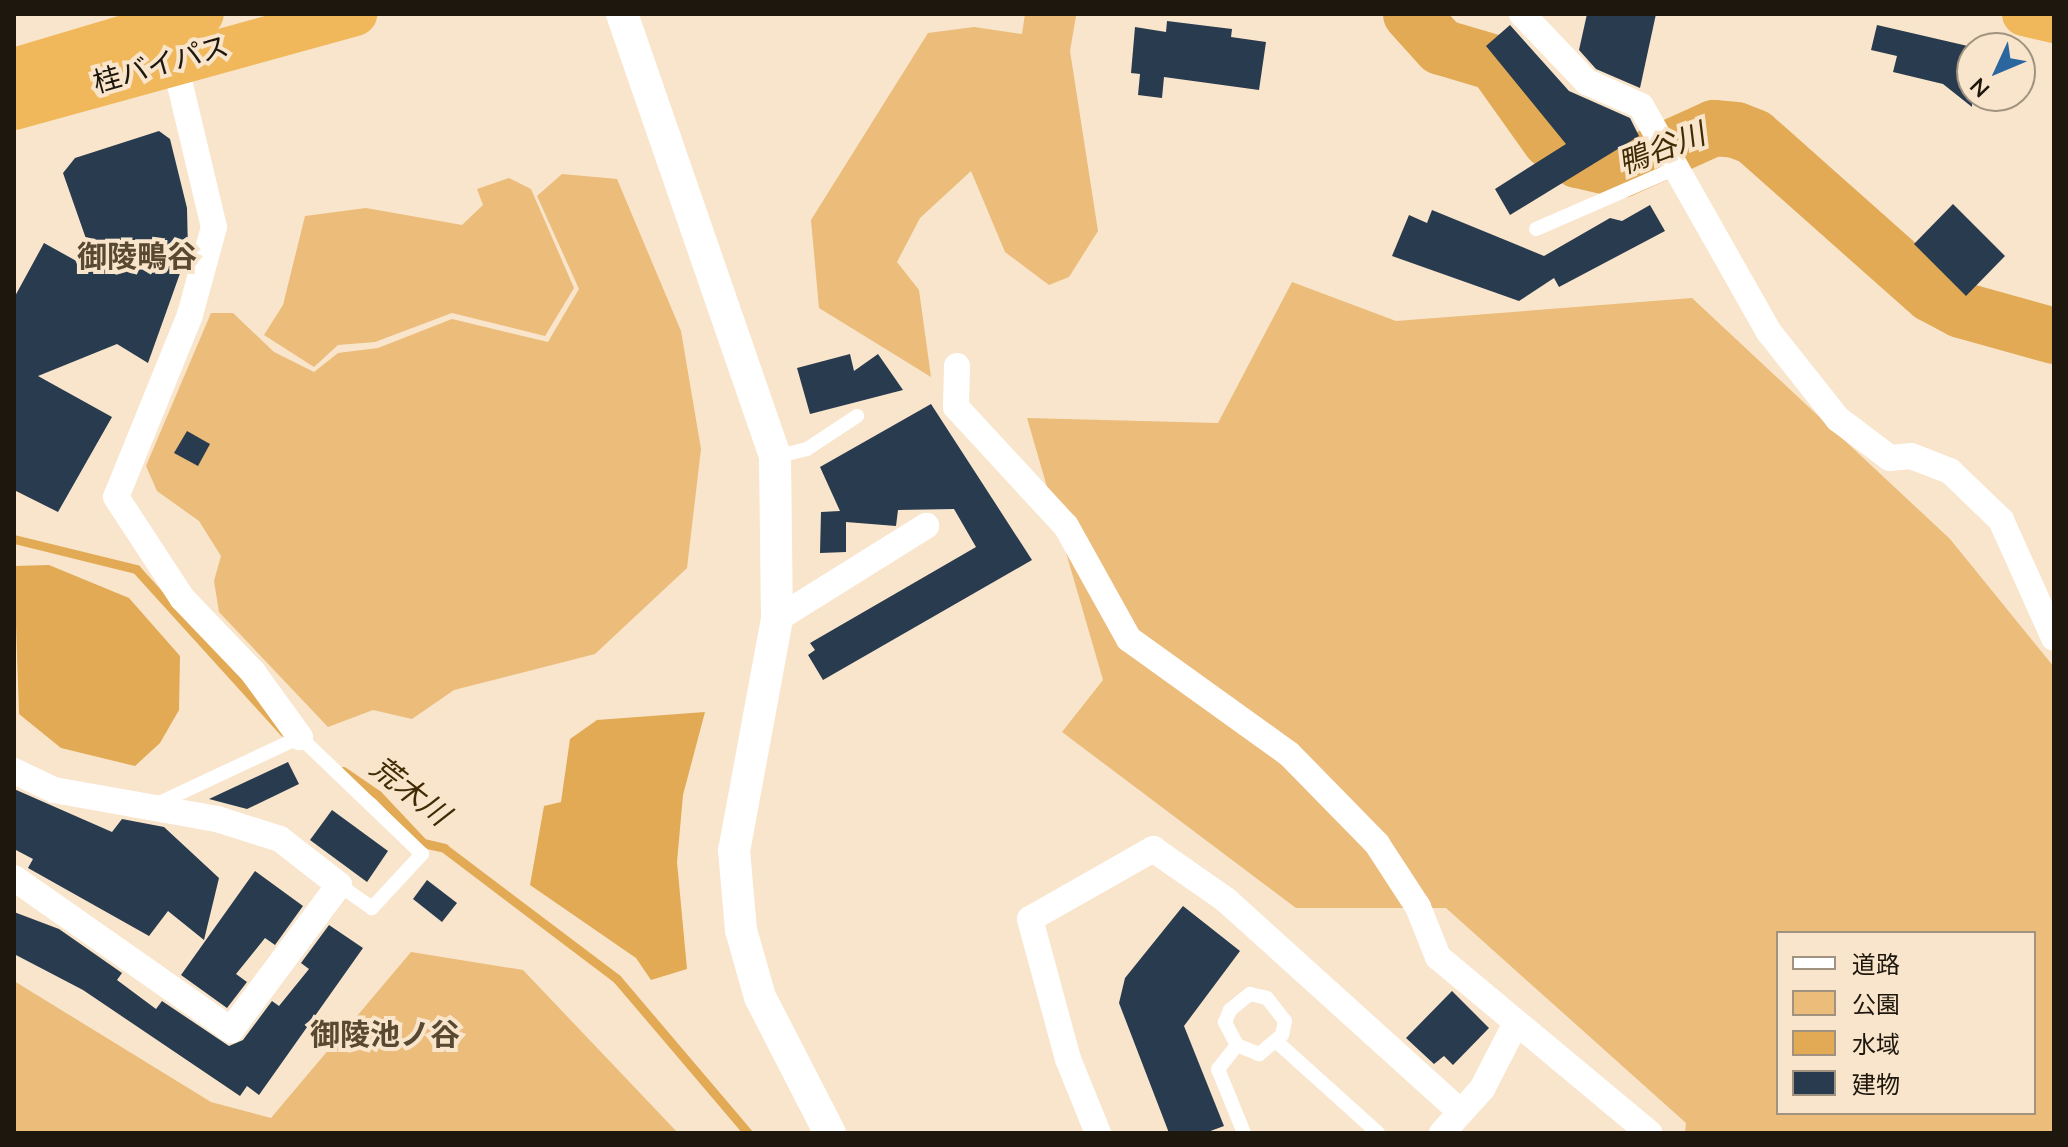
<!DOCTYPE html>
<html>
<head>
<meta charset="utf-8">
<style>
	body { margin:0 }
	#map { position:relative; width:2068px; height:1147px; overflow:hidden; background:#f8e5cb; font-family:"Nunito Sans","Noto Sans JP",sans-serif }
	div>[style] { position:absolute }
	[style*='--x'] { left:calc(var(--x)*1px); top:calc(var(--y)*1px); width:calc(var(--w)*1px); rotate:calc(var(--a)*1deg) }
	.green>* { inset:0; background:#ebbc7a }
	.water>* { inset:0; background:#e2aa54 }
	.stream>* { height:9px; margin:-4.5px; padding:0 4.5px; transform-origin:4.5px; border-radius:4.5px; background:#e2aa54 }
	.river>* { height:56px; margin:-28px; padding:0 28px; transform-origin:28px; border-radius:28px; background:#e2aa54 }
	.building>* { inset:0; background:#293b4e }
	.service>* { height:14px; margin:-7px; padding:0 7px; transform-origin:7px; border-radius:7px; background:#fff }
	.minor>* { height:26px; margin:-13px; padding:0 13px; transform-origin:13px; border-radius:13px; background:#fff }
	.tertiary>* { height:32px; margin:-16px; padding:0 16px; transform-origin:16px; border-radius:16px; background:#fff }
	.trunk>* { height:44px; margin:-22px; padding:0 22px; transform-origin:22px; border-radius:22px; background:#f0b85a }
	span { translate:-50% -50%; white-space:nowrap; text-align:center; line-height:1.15; -webkit-text-stroke:8px #f8e5cb; paint-order:stroke }
	.street-label { font-size:28px; color:#1e170e }
	.water-label { font-size:30px; color:#412b04; font-style:italic }
	.neighbourhood-label { font-size:30px; color:#594933; font-weight:700 }
	.frame { position:absolute; inset:0; border:16px solid #1e170e; pointer-events:none }
	.legend { position:absolute; left:1776px; top:931px; width:260px; height:184px; box-sizing:border-box; background:#f8e5cb; border:2px solid #a1937f; margin:0; padding:10px 14px; list-style:none; font-size:24px; color:#1e170e }
	.legend li { display:flex; align-items:center; gap:16px; height:40px }
	.legend b { width:40px; border:2px solid #a1937f }
	.north { position:absolute; left:1956px; top:32px; width:80px; height:80px; box-sizing:border-box; background:#f8e5cb; border:2px solid #a1937f; border-radius:50%; rotate:226deg; font-size:22px; font-weight:700; line-height:32px; text-align:center; color:#1e170e }
	.north::after { content:''; display:block; margin:auto; width:28px; height:36px; background:#2b669e; clip-path:polygon(50% 0,100% 100%,50% 72%,0 100%) }
</style>
</head>
<body>
<div id="map">
	<div class="green">
		<div style="clip-path:polygon(1025px 14px,1076px 16px,1070px 51px,1098px 231px,1069px 277px,1049px 285px,1005px 252px,971px 171px,920px 218px,897px 262px,919px 290px,931px 377px,819px 308px,811px 220px,928px 33px,974px 27px,1022px 34px)"></div>
		<div style="clip-path:polygon(562px 174px,617px 179px,681px 331px,701px 449px,687px 568px,595px 654px,454px 690px,412px 719px,373px 710px,328px 727px,219px 612px,214px 581px,221px 556px,199px 521px,157px 491px,146px 466px,211px 313px,233px 313px,274px 352px,314px 372px,338px 353px,378px 348px,452px 319px,548px 342px,579px 289px,537px 196px)"></div>
		<div style="clip-path:polygon(509px 178px,531px 189px,574px 288px,545px 336px,452px 313px,375px 342px,338px 345px,314px 367px,264px 335px,283px 305px,305px 216px,366px 208px,462px 225px,483px 205px,477px 189px)"></div>
		<div style="clip-path:polygon(evenodd,1292px 282px,1396px 321px,1692px 298px,1950px 539px,2054px 667px,2054px 1133px,1685px 1133px,1686px 1123px,1446px 908px,1296px 908px,1062px 732px,1103px 680px,1027px 418px,1218px 423px,1292px 282px,1778px 933px,2034px 933px,2034px 1113px,1778px 1113px,1778px 933px)"></div>
		<div style="clip-path:polygon(411px 952px,523px 970px,678px 1133px,14px 1133px,14px 981px,211px 1102px,271px 1118px)"></div>
	</div>
	<div class="water">
		<div style="clip-path:polygon(49px 565px,129px 598px,180px 656px,179px 710px,160px 743px,135px 766px,61px 748px,19px 714px,14px 566px)"></div>
		<div style="clip-path:polygon(705px 712px,683px 795px,677px 862px,687px 969px,651px 980px,636px 958px,530px 885px,544px 806px,561px 802px,570px 739px,597px 720px)"></div>
	</div>
	<div class="stream">
		<div style="--x:14;--y:539;--w:126;--a:13.8"></div>
		<div style="--x:136;--y:569;--w:220;--a:47.8"></div>
		<div style="--x:343;--y:771;--w:42;--a:34.4"></div>
		<div style="--x:378;--y:795;--w:66;--a:46.8"></div>
		<div style="--x:423;--y:843;--w:22;--a:13"></div>
		<div style="--x:444;--y:848;--w:217;--a:37.1"></div>
		<div style="--x:617;--y:979;--w:202;--a:49.6"></div>
	</div>
	<div class="river">
		<div style="--x:1411;--y:14;--w:45;--a:47.7"></div>
		<div style="--x:1441;--y:47;--w:56;--a:16.5"></div>
		<div style="--x:1495;--y:63;--w:95;--a:54.5"></div>
		<div style="--x:1550;--y:140;--w:34;--a:36"></div>
		<div style="--x:1578;--y:160;--w:44;--a:13.1"></div>
		<div style="--x:1621;--y:170;--w:102;--a:-24.3"></div>
		<div style="--x:1714;--y:128;--w:22;--a:5"></div>
		<div style="--x:1736;--y:130;--w:19;--a:21"></div>
		<div style="--x:1754;--y:137;--w:237;--a:41.6"></div>
		<div style="--x:1931;--y:294;--w:34;--a:28"></div>
		<div style="--x:1961;--y:310;--w:97;--a:15.6"></div>
	</div>
	<div class="building">
		<div style="clip-path:polygon(1587px 14px,1656px 14px,1640px 88px,1596px 69px,1579px 50px)"></div>
		<div style="clip-path:polygon(1167px 21px,1232px 29px,1231px 37px,1266px 42px,1259px 90px,1164px 77px,1162px 98px,1138px 95px,1140px 74px,1131px 73px,1135px 27px,1166px 32px)"></div>
		<div style="clip-path:polygon(1510px 25px,1569px 91px,1630px 118px,1639px 136px,1510px 215px,1495px 189px,1566px 144px,1486px 46px)"></div>
		<div style="clip-path:polygon(1877px 25px,1972px 47px,1972px 107px,1943px 84px,1893px 72px,1897px 56px,1871px 50px)"></div>
		<div style="clip-path:polygon(159px 131px,170px 139px,187px 208px,188px 251px,148px 363px,117px 344px,38px 376px,112px 417px,58px 512px,14px 490px,14px 298px,44px 243px,98px 273px,63px 173px,75px 158px)"></div>
		<div style="clip-path:polygon(1953px 204px,2005px 256px,1966px 296px,1914px 244px)"></div>
		<div style="clip-path:polygon(1650px 205px,1665px 231px,1559px 287px,1554px 278px,1519px 301px,1392px 256px,1409px 215px,1427px 223px,1432px 210px,1544px 256px,1610px 218px,1622px 221px)"></div>
		<div style="clip-path:polygon(850px 354px,854px 371px,878px 354px,903px 390px,810px 414px,797px 368px)"></div>
		<div style="clip-path:polygon(931px 404px,1032px 560px,823px 680px,808px 655px,815px 650px,810px 643px,976px 547px,954px 509px,898px 510px,896px 526px,846px 522px,846px 552px,820px 553px,821px 512px,840px 511px,820px 467px)"></div>
		<div style="clip-path:polygon(187px 431px,210px 444px,198px 466px,174px 453px)"></div>
		<div style="clip-path:polygon(288px 762px,299px 784px,247px 809px,209px 799px)"></div>
		<div style="clip-path:polygon(14px 789px,112px 832px,122px 819px,164px 827px,219px 878px,204px 940px,168px 911px,149px 936px,28px 868px,33px 859px,14px 849px)"></div>
		<div style="clip-path:polygon(332px 810px,388px 851px,367px 882px,310px 840px)"></div>
		<div style="clip-path:polygon(255px 871px,303px 906px,275px 945px,265px 938px,236px 974px,247px 982px,227px 1008px,181px 975px)"></div>
		<div style="clip-path:polygon(427px 880px,457px 903px,442px 922px,413px 899px)"></div>
		<div style="clip-path:polygon(1183px 906px,1240px 951px,1184px 1026px,1224px 1126px,1205px 1133px,1169px 1133px,1119px 1003px,1125px 978px)"></div>
		<div style="clip-path:polygon(14px 912px,59px 929px,122px 973px,117px 980px,156px 1009px,162px 1001px,229px 1046px,243px 1040px,272px 1001px,279px 1006px,309px 969px,301px 963px,329px 925px,363px 948px,259px 1095px,247px 1086px,240px 1096px,83px 990px,14px 954px)"></div>
		<div style="clip-path:polygon(1452px 991px,1489px 1028px,1453px 1065px,1444px 1056px,1434px 1064px,1406px 1038px)"></div>
	</div>
	<div class="service">
		<div style="--x:1536;--y:229;--w:153;--a:-23.5"></div>
		<div style="--x:775;--y:457;--w:33;--a:-14"></div>
		<div style="--x:807;--y:449;--w:60;--a:-33.4"></div>
		<div style="--x:157;--y:804;--w:158;--a:-25.1"></div>
		<div style="--x:300;--y:737;--w:169;--a:43.8"></div>
		<div style="--x:422;--y:854;--w:74;--a:132.8"></div>
		<div style="--x:372;--y:908;--w:40;--a:-145.1"></div>
		<div style="--x:1277;--y:1042;--w:136;--a:42"></div>
		<div style="--x:1237;--y:1045;--w:26;--a:-118"></div>
		<div style="--x:1225;--y:1022;--w:13;--a:-67"></div>
		<div style="--x:1230;--y:1010;--w:26;--a:-39"></div>
		<div style="--x:1250;--y:994;--w:17;--a:13"></div>
		<div style="--x:1267;--y:998;--w:29;--a:52"></div>
		<div style="--x:1285;--y:1021;--w:14;--a:102"></div>
		<div style="--x:1282;--y:1035;--w:30;--a:140"></div>
		<div style="--x:1259;--y:1054;--w:24;--a:-158"></div>
		<div style="--x:1237;--y:1045;--w:31;--a:128"></div>
		<div style="--x:1218;--y:1069;--w:69;--a:67.9"></div>
	</div>
	<div class="minor">
		<div style="--x:1522;--y:14;--w:94;--a:46.3"></div>
		<div style="--x:1587;--y:82;--w:59;--a:24"></div>
		<div style="--x:1641;--y:106;--w:260;--a:60.5"></div>
		<div style="--x:1769;--y:332;--w:111;--a:51.6"></div>
		<div style="--x:1838;--y:419;--w:65;--a:36.9"></div>
		<div style="--x:1890;--y:458;--w:21;--a:-5"></div>
		<div style="--x:1911;--y:456;--w:42;--a:21"></div>
		<div style="--x:1950;--y:471;--w:71;--a:43.9"></div>
		<div style="--x:2001;--y:520;--w:129;--a:65.8"></div>
		<div style="--x:172;--y:51;--w:181;--a:76.6"></div>
		<div style="--x:214;--y:227;--w:91;--a:105.3"></div>
		<div style="--x:190;--y:315;--w:196;--a:112.1"></div>
		<div style="--x:116;--y:497;--w:121;--a:56.8"></div>
		<div style="--x:182;--y:598;--w:101;--a:46.2"></div>
		<div style="--x:252;--y:671;--w:82;--a:54"></div>
		<div style="--x:957;--y:366;--w:41;--a:91.4"></div>
		<div style="--x:956;--y:407;--w:162;--a:47.3"></div>
		<div style="--x:1066;--y:526;--w:129;--a:60.9"></div>
		<div style="--x:1129;--y:639;--w:197;--a:35.7"></div>
		<div style="--x:1289;--y:754;--w:126;--a:45.6"></div>
		<div style="--x:1377;--y:844;--w:75;--a:56.9"></div>
		<div style="--x:1418;--y:907;--w:54;--a:68.2"></div>
		<div style="--x:1438;--y:957;--w:275;--a:39.8"></div>
		<div style="--x:777;--y:619;--w:176;--a:-32"></div>
		<div style="--x:14;--y:771;--w:44;--a:25.4"></div>
		<div style="--x:54;--y:790;--w:166;--a:10.1"></div>
		<div style="--x:217;--y:819;--w:66;--a:17.6"></div>
		<div style="--x:280;--y:839;--w:75;--a:37.9"></div>
		<div style="--x:339;--y:885;--w:181;--a:126.7"></div>
		<div style="--x:231;--y:1030;--w:265;--a:-145"></div>
		<div style="--x:1098;--y:1133;--w:80;--a:-112.1"></div>
		<div style="--x:1068;--y:1059;--w:145;--a:-105.2"></div>
		<div style="--x:1030;--y:919;--w:142;--a:-29.6"></div>
		<div style="--x:1153;--y:849;--w:89;--a:34.9"></div>
		<div style="--x:1226;--y:900;--w:316;--a:42.1"></div>
		<div style="--x:1442;--y:1133;--w:59;--a:-47.7"></div>
		<div style="--x:1482;--y:1089;--w:72;--a:-62.7"></div>
	</div>
	<div class="tertiary">
		<div style="--x:622;--y:14;--w:469;--a:70.9"></div>
		<div style="--x:775;--y:457;--w:162;--a:89.3"></div>
		<div style="--x:777;--y:619;--w:235;--a:100.5"></div>
		<div style="--x:734;--y:850;--w:80;--a:85"></div>
		<div style="--x:741;--y:930;--w:70;--a:74.2"></div>
		<div style="--x:760;--y:997;--w:153;--a:62.8"></div>
	</div>
	<div class="trunk">
		<div style="--x:2024;--y:14;--w:31;--a:13"></div>
		<div style="--x:14;--y:70;--w:196;--a:-16.6"></div>
		<div style="--x:14;--y:108;--w:354;--a:-15.4"></div>
	</div>
	<div class="street-label">
		<span style="left:161px;top:65px;rotate:-16deg">桂バイパス</span>
	</div>
	<div class="water-label">
		<span style="left:1662px;top:150px;rotate:-21deg">鴨谷川</span>
		<span style="left:409px;top:792px;rotate:38deg">荒木川</span>
	</div>
	<div class="neighbourhood-label">
		<span style="left:137px;top:258px">御陵鴫谷</span>
		<span style="left:385px;top:1036px">御陵池ノ谷</span>
	</div>
	<div class="frame"></div>
	<ul class="legend">
	<li><b style="height:10px;background:#fff"></b>道路</li>
	<li><b style="height:22px;background:#ebbc7a"></b>公園</li>
	<li><b style="height:22px;background:#e2aa54"></b>水域</li>
	<li><b style="height:22px;background:#293b4e"></b>建物</li>
	</ul>
	<div class="north">N</div>
</div>
</body>
</html>
